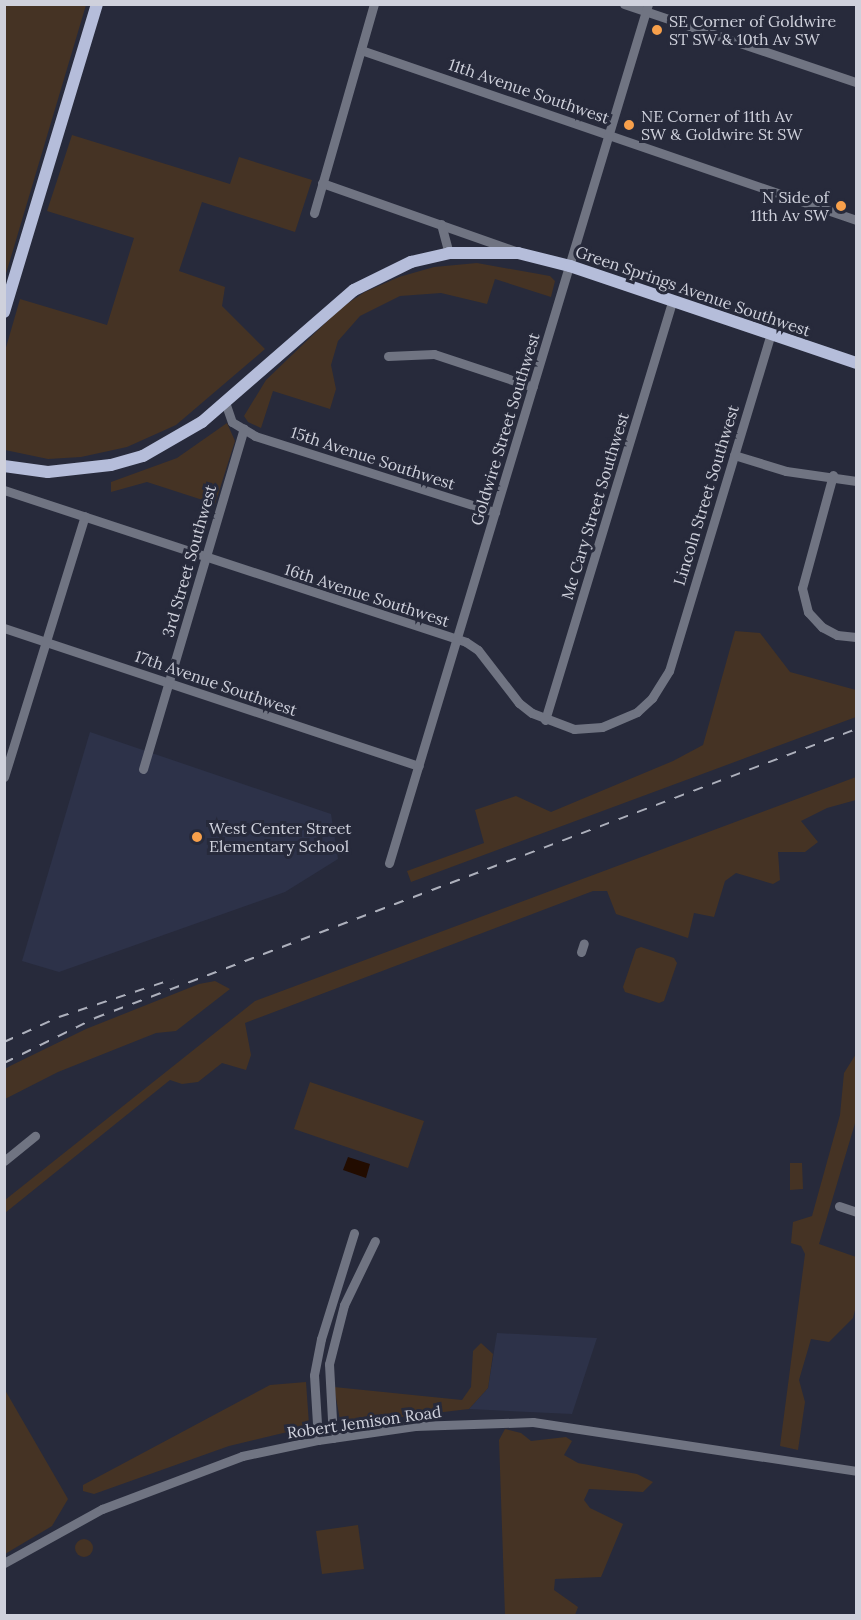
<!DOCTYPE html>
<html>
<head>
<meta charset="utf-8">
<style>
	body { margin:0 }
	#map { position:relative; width:861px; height:1620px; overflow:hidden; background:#272a3b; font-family:Lora,serif }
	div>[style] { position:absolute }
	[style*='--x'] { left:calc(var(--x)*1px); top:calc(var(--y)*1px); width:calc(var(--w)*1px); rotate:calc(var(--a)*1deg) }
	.built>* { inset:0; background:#2d3249 }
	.green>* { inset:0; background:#453324 }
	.round { border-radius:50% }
	.water>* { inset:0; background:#220c00 }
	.minor>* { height:9px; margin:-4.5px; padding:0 4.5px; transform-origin:4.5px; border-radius:4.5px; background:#707482 }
	.major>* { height:12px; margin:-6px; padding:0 6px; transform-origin:6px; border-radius:6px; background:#b5bdda }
	.rail>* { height:2px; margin-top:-1px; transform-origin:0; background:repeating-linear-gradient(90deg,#adb0bc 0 10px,transparent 0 20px) }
	.dots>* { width:16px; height:16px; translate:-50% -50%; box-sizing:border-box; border:3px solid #272a3b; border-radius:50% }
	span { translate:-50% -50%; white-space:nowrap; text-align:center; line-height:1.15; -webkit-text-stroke:6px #272a3b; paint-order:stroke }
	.poi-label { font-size:16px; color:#cfd1dc }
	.left { translate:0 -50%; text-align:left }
	.right { translate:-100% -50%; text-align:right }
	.street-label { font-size:16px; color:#cfd1dc }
	.frame { position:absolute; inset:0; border:6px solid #cfd1dc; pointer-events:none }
</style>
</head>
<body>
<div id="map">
	<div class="built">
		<div style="clip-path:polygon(90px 732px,331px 814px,338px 859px,285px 892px,59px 972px,22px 961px)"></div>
		<div style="clip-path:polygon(497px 1333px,597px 1338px,572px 1414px,469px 1409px,488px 1388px)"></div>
	</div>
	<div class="green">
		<div style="clip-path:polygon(5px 4px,86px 5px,5px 277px,4px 5px)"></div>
		<div style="clip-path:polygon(72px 135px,230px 184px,239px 157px,312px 180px,295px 232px,202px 202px,179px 271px,225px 287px,222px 306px,265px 349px,176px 425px,127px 447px,81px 457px,48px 459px,5px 450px,5px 351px,20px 299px,107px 325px,134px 238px,47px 211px)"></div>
		<div style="clip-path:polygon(477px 263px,550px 276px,555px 281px,551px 297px,495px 279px,487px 304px,441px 293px,400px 296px,360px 316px,338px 341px,331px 365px,336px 389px,330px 409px,273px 391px,261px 428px,248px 422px,244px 416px,266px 380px,342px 307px,365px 292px,399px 277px,434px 267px)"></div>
		<div style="clip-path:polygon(227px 423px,235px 441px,215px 504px,147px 482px,111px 492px,111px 482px,177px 458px)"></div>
		<div style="clip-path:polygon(735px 631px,760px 633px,790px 672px,856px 690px,856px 717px,411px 882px,407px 871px,484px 843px,475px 810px,516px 796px,551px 812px,673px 761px,703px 745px)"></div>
		<div style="clip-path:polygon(856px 777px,856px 800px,827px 808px,801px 821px,818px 842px,805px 852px,778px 852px,780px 880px,773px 884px,736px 873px,725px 881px,714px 917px,694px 913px,688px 938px,616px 914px,607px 891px,593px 891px,245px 1023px,251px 1055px,246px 1070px,222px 1063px,198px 1082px,182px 1084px,170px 1080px,5px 1213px,5px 1200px,255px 1001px)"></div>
		<div style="clip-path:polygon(641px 947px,674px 958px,677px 963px,664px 1001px,659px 1003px,625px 992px,623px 987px,636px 949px)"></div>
		<div style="clip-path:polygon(215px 981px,230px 989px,176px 1031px,156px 1033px,58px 1072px,5px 1099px,5px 1069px,10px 1066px,86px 1029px,199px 984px)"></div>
		<div style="clip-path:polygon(856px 1054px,856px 1120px,819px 1244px,856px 1257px,856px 1306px,853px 1318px,829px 1342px,811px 1339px,799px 1380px,805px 1402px,798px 1450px,780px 1446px,805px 1254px,801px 1246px,791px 1243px,793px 1222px,812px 1216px,840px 1115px,844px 1073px)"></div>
		<div style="clip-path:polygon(310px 1082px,424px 1121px,408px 1168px,294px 1129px)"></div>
		<div style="clip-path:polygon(790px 1163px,802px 1163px,803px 1189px,790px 1190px)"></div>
		<div style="clip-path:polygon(481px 1343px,493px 1354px,488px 1388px,469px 1409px,351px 1423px,340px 1420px,334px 1387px,462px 1400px,471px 1387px,473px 1351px)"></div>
		<div style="clip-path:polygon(306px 1382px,309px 1424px,304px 1428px,229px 1446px,94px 1494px,83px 1491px,83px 1485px,270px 1385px)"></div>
		<div style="clip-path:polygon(5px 1390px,68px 1499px,52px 1526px,5px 1554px)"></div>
		<div style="clip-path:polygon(505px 1429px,521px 1433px,531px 1441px,566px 1437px,572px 1441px,564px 1455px,578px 1463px,637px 1474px,653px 1482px,643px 1492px,589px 1489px,584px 1500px,590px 1508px,623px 1524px,601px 1577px,555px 1579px,554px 1590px,578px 1607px,575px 1615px,505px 1615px,499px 1440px)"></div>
		<div style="clip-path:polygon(358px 1525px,364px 1569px,322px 1574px,316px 1531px)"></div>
		<div class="round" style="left:75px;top:1539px;width:18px;height:18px"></div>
	</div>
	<div class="water">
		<div style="clip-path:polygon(348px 1157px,370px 1164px,366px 1178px,343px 1170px)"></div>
	</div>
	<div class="minor">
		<div style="--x:624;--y:4;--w:245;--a:18.6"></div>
		<div style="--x:361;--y:50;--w:523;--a:18.95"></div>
		<div style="--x:322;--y:183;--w:205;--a:19.4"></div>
		<div style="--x:314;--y:213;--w:217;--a:-74"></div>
		<div style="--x:441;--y:224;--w:30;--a:75"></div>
		<div style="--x:388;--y:356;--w:46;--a:-2.5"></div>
		<div style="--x:434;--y:354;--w:104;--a:18.4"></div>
		<div style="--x:225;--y:402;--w:21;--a:71"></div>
		<div style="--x:232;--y:422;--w:27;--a:31"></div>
		<div style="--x:255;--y:436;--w:252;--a:17.6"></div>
		<div style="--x:734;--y:455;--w:54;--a:17.1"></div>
		<div style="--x:786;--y:471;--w:71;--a:8.1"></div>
		<div style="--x:833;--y:475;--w:117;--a:105.3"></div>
		<div style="--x:802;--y:588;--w:25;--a:76"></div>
		<div style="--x:808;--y:612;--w:21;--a:47"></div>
		<div style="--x:822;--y:627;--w:17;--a:28"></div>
		<div style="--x:837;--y:635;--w:19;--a:6"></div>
		<div style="--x:4;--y:490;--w:486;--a:18.2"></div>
		<div style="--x:466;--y:642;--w:14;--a:34"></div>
		<div style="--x:478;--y:650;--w:67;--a:52.3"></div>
		<div style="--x:519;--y:703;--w:16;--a:38"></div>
		<div style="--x:532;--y:713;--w:45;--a:20.9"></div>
		<div style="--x:574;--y:729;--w:28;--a:-4"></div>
		<div style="--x:602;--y:727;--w:38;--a:-23"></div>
		<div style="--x:637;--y:712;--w:21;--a:-43"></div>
		<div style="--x:652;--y:698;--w:32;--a:-58"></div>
		<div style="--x:669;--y:671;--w:352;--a:-73.2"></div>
		<div style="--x:4;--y:628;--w:437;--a:18.4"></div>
		<div style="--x:545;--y:720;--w:439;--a:-73.1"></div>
		<div style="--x:143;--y:769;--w:355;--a:-73.5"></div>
		<div style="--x:4;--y:777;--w:273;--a:-72.8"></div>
		<div style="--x:389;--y:863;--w:897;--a:-73.22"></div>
		<div style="--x:581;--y:952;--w:9;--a:-72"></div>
		<div style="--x:4;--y:1161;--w:40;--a:-39"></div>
		<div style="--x:839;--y:1206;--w:18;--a:19"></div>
		<div style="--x:333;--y:1438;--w:74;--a:-93.1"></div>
		<div style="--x:329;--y:1364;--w:61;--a:-75.7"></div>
		<div style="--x:344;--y:1305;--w:71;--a:-64.2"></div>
		<div style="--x:318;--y:1440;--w:65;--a:-93.5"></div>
		<div style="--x:314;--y:1375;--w:37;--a:-79"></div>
		<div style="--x:321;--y:1339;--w:111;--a:-72.7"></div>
		<div style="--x:4;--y:1563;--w:112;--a:-28.9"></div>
		<div style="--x:102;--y:1509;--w:150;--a:-20.7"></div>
		<div style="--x:242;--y:1456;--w:78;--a:-11.9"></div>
		<div style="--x:318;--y:1440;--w:98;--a:-8.2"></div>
		<div style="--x:415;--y:1426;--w:118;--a:-1.9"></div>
		<div style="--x:533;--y:1422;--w:327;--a:8.6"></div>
	</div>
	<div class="major">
		<div style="--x:4;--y:312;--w:322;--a:-73.2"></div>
		<div style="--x:4;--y:466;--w:44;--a:7.8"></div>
		<div style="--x:48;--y:472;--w:63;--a:-6.3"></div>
		<div style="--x:111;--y:465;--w:33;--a:-16"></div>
		<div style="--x:143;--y:456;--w:68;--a:-30"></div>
		<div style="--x:202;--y:422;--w:201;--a:-41"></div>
		<div style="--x:354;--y:290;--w:64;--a:-26.2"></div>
		<div style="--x:411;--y:262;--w:39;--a:-13"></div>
		<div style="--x:449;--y:253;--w:69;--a:0"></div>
		<div style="--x:518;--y:253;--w:54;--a:14"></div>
		<div style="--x:570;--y:266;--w:302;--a:18.7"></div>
	</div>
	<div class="rail">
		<div style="--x:4;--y:1042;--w:60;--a:-24.4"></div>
		<div style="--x:59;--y:1017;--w:120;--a:-18.4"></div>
		<div style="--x:4;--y:1063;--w:102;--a:-26.3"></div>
		<div style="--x:95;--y:1018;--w:814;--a:-20.79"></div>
	</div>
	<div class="dots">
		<div style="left:657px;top:30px;background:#f8a04b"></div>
		<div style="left:629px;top:125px;background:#f8a04b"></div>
		<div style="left:841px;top:206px;background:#f8a04b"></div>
		<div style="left:197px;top:837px;background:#f8a04b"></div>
	</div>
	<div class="poi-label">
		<span class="left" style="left:669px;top:30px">SE Corner of Goldwire<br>ST SW &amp; 10th Av SW</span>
		<span class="left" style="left:641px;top:125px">NE Corner of 11th Av<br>SW &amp; Goldwire St SW</span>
		<span class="right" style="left:829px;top:206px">N Side of<br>11th Av SW</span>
		<span class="left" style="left:209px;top:837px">West Center Street<br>Elementary School</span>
	</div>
	<div class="street-label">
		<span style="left:529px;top:91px;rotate:19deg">11th Avenue Southwest</span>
		<span style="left:693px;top:291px;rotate:19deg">Green Springs Avenue Southwest</span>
		<span style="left:505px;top:429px;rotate:-73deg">Goldwire Street Southwest</span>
		<span style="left:373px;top:458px;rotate:18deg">15th Avenue Southwest</span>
		<span style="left:706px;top:495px;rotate:-73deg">Lincoln Street Southwest</span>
		<span style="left:595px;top:506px;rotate:-73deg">Mc Cary Street Southwest</span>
		<span style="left:189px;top:561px;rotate:-74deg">3rd Street Southwest</span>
		<span style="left:367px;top:595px;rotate:18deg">16th Avenue Southwest</span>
		<span style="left:216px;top:683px;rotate:19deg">17th Avenue Southwest</span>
		<span style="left:364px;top:1422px;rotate:-8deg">Robert Jemison Road</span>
	</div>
	<div class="frame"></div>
</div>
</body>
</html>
